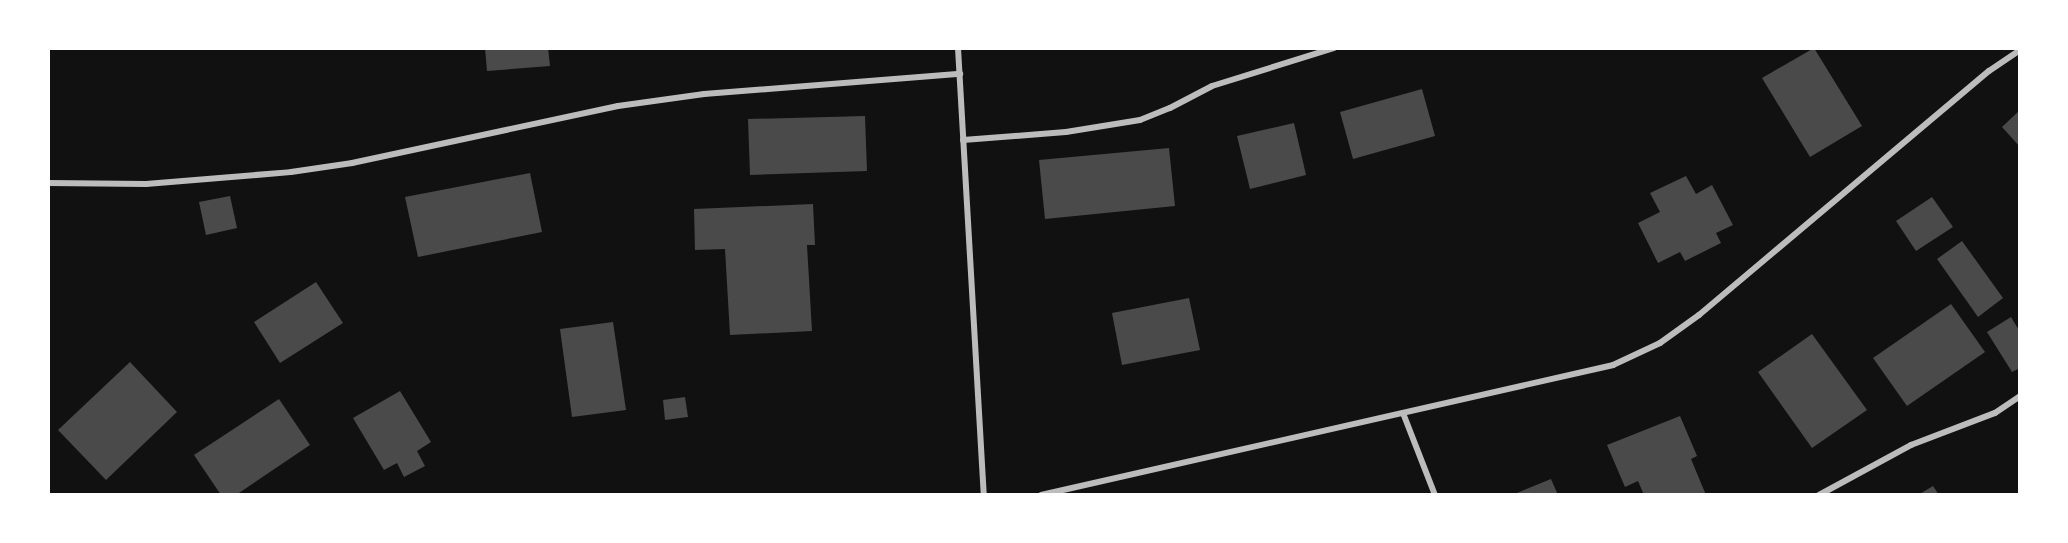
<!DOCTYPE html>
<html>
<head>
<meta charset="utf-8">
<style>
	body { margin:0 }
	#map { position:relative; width:2068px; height:543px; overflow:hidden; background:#111; font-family:"PT Serif",serif }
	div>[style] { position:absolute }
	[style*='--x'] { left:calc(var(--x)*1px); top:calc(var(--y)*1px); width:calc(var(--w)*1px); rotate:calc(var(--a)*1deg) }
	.building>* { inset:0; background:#4a4a4a }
	.minor>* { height:6px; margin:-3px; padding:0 3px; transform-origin:3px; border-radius:3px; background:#bcbcbc }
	span { translate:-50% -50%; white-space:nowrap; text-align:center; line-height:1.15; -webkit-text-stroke:4.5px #fff; paint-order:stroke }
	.frame { position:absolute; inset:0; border:50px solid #fff; pointer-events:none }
</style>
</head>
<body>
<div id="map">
	<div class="building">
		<div style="clip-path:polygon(485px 48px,548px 48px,550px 66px,487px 71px)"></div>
		<div style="clip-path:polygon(1814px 48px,1862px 126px,1810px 157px,1762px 78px)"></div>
		<div style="clip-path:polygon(1422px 89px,1435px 136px,1353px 159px,1340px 112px)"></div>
		<div style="clip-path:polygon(2020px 110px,2020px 147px,2002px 127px)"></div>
		<div style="clip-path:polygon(865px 116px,867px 171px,750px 175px,748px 119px)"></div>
		<div style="clip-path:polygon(1294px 123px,1306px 175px,1250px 189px,1237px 136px)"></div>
		<div style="clip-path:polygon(1169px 148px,1175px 206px,1045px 219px,1039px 160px)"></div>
		<div style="clip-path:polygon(530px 173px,542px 232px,418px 257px,405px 197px)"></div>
		<div style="clip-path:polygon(1686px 176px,1696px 194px,1712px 185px,1733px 225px,1716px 233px,1721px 243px,1685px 261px,1680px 252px,1658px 263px,1638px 223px,1660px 212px,1650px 193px)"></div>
		<div style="clip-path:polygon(230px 196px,237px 228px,206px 235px,199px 202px)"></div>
		<div style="clip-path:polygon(1932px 197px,1953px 227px,1916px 251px,1896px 221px)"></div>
		<div style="clip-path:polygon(813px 204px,815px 245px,807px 245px,812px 331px,730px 335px,725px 249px,695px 250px,694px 209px)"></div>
		<div style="clip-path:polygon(1962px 241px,2003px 298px,1978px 317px,1937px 259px)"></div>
		<div style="clip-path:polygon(316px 282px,343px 323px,280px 363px,254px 322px)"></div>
		<div style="clip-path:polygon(1189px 298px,1200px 350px,1122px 365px,1112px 313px)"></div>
		<div style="clip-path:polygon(1951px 304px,1985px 352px,1907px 406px,1873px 358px)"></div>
		<div style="clip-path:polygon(2011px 317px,2020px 332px,2020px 368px,2012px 372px,1987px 332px)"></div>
		<div style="clip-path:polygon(613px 322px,626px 410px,572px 417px,560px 329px)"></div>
		<div style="clip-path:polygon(1812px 334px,1867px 410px,1812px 448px,1758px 372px)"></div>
		<div style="clip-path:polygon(130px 362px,177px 412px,106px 480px,58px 430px)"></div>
		<div style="clip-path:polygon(400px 391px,431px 442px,417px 451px,425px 466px,404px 477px,397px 463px,384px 470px,353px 418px)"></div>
		<div style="clip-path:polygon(685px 397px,688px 417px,665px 420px,663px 400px)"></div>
		<div style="clip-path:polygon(279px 399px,310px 445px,236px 495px,221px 495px,194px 455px)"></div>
		<div style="clip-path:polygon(1680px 416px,1697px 456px,1691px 459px,1706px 495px,1644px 495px,1638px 481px,1625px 487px,1607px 445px)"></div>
		<div style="clip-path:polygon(1551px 479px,1558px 495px,1512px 495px)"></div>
		<div style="clip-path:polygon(1933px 486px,1939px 495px,1918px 495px)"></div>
	</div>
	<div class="minor">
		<div style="--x:958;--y:48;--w:448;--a:86.7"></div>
		<div style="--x:963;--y:140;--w:103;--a:-4.4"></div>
		<div style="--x:1066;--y:132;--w:75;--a:-9.2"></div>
		<div style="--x:1140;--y:120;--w:32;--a:-22"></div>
		<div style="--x:1170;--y:108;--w:47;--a:-27.6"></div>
		<div style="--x:1212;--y:86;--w:128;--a:-17.3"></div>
		<div style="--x:48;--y:183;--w:98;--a:0.6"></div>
		<div style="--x:146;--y:184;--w:145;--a:-4.7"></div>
		<div style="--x:291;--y:172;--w:62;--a:-8.4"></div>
		<div style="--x:352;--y:163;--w:272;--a:-12.1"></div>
		<div style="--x:618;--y:106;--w:87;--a:-7.9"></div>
		<div style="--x:704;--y:94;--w:257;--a:-4.5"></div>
		<div style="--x:1403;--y:413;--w:88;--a:68.7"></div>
		<div style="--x:1041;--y:495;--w:587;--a:-12.8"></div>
		<div style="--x:1613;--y:365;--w:52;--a:-25.1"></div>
		<div style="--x:1660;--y:343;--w:48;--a:-35.7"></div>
		<div style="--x:1699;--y:315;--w:379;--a:-40.1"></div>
		<div style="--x:1989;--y:71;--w:37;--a:-34"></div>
		<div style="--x:1819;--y:495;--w:105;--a:-28.5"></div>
		<div style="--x:1911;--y:445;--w:90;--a:-20.9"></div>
		<div style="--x:1995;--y:413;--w:30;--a:-34"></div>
	</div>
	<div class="frame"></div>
</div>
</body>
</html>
